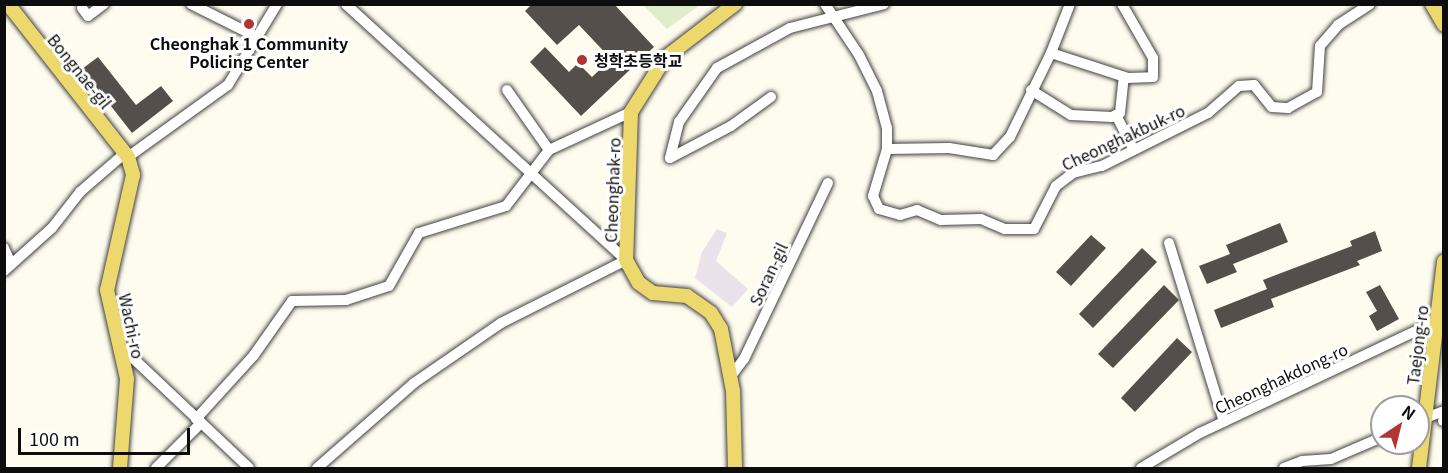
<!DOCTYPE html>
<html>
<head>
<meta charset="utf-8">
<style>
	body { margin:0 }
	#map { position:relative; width:1448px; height:473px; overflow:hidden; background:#fefcee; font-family:Georgia,"Noto Sans KR",serif }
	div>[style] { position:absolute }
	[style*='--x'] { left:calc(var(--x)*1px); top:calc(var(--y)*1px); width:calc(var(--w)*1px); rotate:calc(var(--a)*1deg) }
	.industrial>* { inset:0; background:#eae1eb }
	.pitch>* { inset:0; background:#dfedcb }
	.building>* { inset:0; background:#544f4a }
	.roads { filter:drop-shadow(0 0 2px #404040) drop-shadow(0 0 2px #404040) }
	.minor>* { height:10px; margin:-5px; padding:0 5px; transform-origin:5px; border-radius:5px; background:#fff }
	.major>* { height:14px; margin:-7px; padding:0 7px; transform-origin:7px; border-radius:7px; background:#edd86e }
	.dots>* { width:16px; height:16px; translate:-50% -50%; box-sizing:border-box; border:3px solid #fff; border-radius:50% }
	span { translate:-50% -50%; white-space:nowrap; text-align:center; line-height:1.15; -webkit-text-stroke:6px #fff; paint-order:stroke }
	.poi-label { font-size:16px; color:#0d0d0d; font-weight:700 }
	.left { translate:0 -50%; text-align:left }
	.street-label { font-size:16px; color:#0d0d0d }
	.frame { position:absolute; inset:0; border:6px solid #0d0d0d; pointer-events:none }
	.north { position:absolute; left:1370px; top:395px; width:60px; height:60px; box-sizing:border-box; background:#fff; border:2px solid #9e9e9e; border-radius:50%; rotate:35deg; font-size:16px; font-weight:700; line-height:24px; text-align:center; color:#0d0d0d }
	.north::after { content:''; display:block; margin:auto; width:21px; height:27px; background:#b13531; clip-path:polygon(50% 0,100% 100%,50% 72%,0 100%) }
	.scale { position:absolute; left:18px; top:428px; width:172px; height:27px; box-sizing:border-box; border:3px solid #0d0d0d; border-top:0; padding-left:8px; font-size:18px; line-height:21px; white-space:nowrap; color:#0d0d0d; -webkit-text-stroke:4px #fff; paint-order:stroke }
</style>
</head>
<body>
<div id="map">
	<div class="industrial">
		<div style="clip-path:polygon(717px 229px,727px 233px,716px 261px,748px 289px,732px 307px,695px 278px,702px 252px)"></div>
	</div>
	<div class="pitch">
		<div style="clip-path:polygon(643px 5px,700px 5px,667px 29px)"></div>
	</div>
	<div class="building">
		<div style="clip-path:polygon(532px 4px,614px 4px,654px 47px,581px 116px,530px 62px,545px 47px,569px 72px,578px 63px,592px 77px,611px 59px,579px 25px,557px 45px,525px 11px)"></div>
		<div style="clip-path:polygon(98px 57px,136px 105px,161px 86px,173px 101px,132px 133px,82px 69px)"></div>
		<div style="clip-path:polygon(1280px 223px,1288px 242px,1233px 264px,1237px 272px,1207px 284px,1199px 266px,1230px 254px,1226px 245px)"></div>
		<div style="clip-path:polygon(1375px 231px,1382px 251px,1357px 261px,1360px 265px,1271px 299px,1274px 307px,1221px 328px,1214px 310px,1267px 289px,1263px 280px,1352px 246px,1350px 241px)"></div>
		<div style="clip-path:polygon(1091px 235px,1106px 248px,1071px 286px,1056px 272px)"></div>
		<div style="clip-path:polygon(1142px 248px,1157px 262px,1093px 328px,1079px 314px)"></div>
		<div style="clip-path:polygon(1164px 285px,1179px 300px,1113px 368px,1098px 354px)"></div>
		<div style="clip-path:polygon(1380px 285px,1399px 319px,1377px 331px,1369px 316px,1377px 311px,1366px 292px)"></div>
		<div style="clip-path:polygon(1177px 338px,1192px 352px,1135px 412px,1121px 398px)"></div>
	</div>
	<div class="roads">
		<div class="minor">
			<div style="--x:191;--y:4;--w:76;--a:26.6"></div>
			<div style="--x:825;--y:4;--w:61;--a:56.3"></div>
			<div style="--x:859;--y:55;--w:40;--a:63.4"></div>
			<div style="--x:877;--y:91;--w:38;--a:75"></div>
			<div style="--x:887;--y:128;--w:21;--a:90"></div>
			<div style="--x:887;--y:149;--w:49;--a:106.6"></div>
			<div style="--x:873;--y:196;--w:14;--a:65"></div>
			<div style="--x:879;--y:209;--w:22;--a:16"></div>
			<div style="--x:900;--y:215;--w:18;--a:-16"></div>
			<div style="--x:917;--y:210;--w:26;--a:23"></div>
			<div style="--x:941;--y:220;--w:40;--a:-1.4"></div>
			<div style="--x:981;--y:219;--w:26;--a:23"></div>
			<div style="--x:1005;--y:229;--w:29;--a:0"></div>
			<div style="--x:1034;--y:229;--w:48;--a:-62.9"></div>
			<div style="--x:1056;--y:186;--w:21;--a:-37"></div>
			<div style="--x:1073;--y:173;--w:30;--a:-14"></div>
			<div style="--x:1102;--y:166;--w:119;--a:-26.6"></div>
			<div style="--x:1208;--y:113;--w:41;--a:-41.1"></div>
			<div style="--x:1239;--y:86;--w:15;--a:-4"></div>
			<div style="--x:1254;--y:85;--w:28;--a:51"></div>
			<div style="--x:1272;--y:107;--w:16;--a:4"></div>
			<div style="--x:1288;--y:108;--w:33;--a:-29"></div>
			<div style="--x:1317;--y:92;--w:46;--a:-86.3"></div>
			<div style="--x:1320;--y:46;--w:28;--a:-49"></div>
			<div style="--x:1338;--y:25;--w:38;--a:-33"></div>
			<div style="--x:1070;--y:4;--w:53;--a:111.2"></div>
			<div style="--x:1051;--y:53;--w:81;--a:18"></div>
			<div style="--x:1128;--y:78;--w:25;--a:-2"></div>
			<div style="--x:1153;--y:77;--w:19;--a:-90"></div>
			<div style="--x:1153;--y:58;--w:62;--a:-119.9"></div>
			<div style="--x:82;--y:8;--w:10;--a:53"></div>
			<div style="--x:88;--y:16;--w:20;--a:-37"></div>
			<div style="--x:507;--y:90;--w:73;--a:55"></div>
			<div style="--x:1031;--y:90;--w:47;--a:32"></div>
			<div style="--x:1071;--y:115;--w:41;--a:2.8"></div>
			<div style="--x:1112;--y:117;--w:9;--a:-27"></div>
			<div style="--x:1120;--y:113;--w:36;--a:-84"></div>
			<div style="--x:771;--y:97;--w:49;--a:144.1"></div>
			<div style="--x:731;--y:126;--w:69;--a:152.3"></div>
			<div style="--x:670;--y:158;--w:37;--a:-76"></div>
			<div style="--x:679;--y:122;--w:66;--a:-54.9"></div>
			<div style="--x:717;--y:68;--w:83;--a:-28.7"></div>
			<div style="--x:790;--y:28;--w:97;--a:-14.3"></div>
			<div style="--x:1116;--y:115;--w:39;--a:63"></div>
			<div style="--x:887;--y:149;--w:62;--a:-0.9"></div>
			<div style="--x:949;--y:148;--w:45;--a:9"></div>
			<div style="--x:993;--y:155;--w:25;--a:-47"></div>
			<div style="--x:1010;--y:137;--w:93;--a:-64"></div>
			<div style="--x:128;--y:157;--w:123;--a:-35.8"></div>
			<div style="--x:228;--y:85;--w:95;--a:-58.8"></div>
			<div style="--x:1169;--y:243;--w:187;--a:72.9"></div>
			<div style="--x:4;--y:248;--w:17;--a:66"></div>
			<div style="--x:4;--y:271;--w:64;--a:-41.9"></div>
			<div style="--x:52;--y:228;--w:46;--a:-52.1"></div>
			<div style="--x:80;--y:192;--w:60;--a:-40.9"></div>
			<div style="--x:118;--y:344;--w:180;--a:43.4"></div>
			<div style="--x:731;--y:376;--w:21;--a:-53"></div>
			<div style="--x:744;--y:359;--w:195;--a:-64.5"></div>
			<div style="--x:1425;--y:418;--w:20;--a:-20"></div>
			<div style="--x:196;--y:419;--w:86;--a:-47.8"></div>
			<div style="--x:254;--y:355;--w:66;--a:-54.9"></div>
			<div style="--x:292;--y:301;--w:54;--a:-1.1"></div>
			<div style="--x:346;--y:300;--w:45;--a:-18"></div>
			<div style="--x:389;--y:286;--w:61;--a:-60.5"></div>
			<div style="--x:419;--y:233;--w:91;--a:-17.2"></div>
			<div style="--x:506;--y:206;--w:71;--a:-52.5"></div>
			<div style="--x:549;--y:150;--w:90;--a:-24.9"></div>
			<div style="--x:1443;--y:421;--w:1;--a:0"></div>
			<div style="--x:156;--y:468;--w:64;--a:-45"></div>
			<div style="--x:317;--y:468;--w:129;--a:-41.2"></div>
			<div style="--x:414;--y:383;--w:106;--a:-34.6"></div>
			<div style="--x:501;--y:323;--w:140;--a:-26.7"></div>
			<div style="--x:626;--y:260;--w:379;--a:-137.6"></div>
			<div style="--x:1141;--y:468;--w:69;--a:-30.7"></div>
			<div style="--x:1200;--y:433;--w:262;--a:-25.3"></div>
			<div style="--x:1284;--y:468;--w:19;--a:-21"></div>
			<div style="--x:1302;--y:461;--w:29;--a:-4"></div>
			<div style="--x:1331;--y:459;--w:56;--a:-23.3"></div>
		</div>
		<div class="major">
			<div style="--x:8;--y:4;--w:194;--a:51.9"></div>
			<div style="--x:128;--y:157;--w:19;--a:74"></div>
			<div style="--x:133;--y:175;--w:118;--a:102.7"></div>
			<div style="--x:107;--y:290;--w:91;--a:77.3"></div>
			<div style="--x:127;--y:379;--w:89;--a:94.5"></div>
			<div style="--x:735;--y:4;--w:88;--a:142.4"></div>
			<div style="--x:665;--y:58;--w:64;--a:122.2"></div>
			<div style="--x:631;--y:112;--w:148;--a:91.9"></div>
			<div style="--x:626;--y:260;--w:26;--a:61"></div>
			<div style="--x:639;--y:283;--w:17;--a:36"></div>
			<div style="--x:653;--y:293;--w:34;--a:5"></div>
			<div style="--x:687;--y:296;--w:29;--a:35"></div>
			<div style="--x:711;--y:313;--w:19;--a:58"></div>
			<div style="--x:721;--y:329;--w:63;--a:79"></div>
			<div style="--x:733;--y:391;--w:77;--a:88.5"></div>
			<div style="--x:1432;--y:4;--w:24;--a:60"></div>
			<div style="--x:1419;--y:468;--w:208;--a:-83.1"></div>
		</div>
	</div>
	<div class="dots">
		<div style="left:249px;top:24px;background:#b13531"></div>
		<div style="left:582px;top:60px;background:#b13531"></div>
	</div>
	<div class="poi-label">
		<span style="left:249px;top:52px">Cheonghak 1 Community<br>Policing Center</span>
		<span class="left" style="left:594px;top:60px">청학초등학교</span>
	</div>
	<div class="street-label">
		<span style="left:80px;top:71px;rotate:51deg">Bongnae-gil</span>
		<span style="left:1123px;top:137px;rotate:-25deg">Cheonghakbuk-ro</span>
		<span style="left:612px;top:190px;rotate:-88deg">Cheonghak-ro</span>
		<span style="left:768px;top:274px;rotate:-65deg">Soran-gil</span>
		<span style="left:132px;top:326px;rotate:78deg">Wachi-ro</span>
		<span style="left:1417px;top:345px;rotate:-83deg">Taejong-ro</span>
		<span style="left:1281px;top:378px;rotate:-25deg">Cheonghakdong-ro</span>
	</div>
	<div class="frame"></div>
	<div class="north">N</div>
	<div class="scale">100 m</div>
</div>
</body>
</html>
